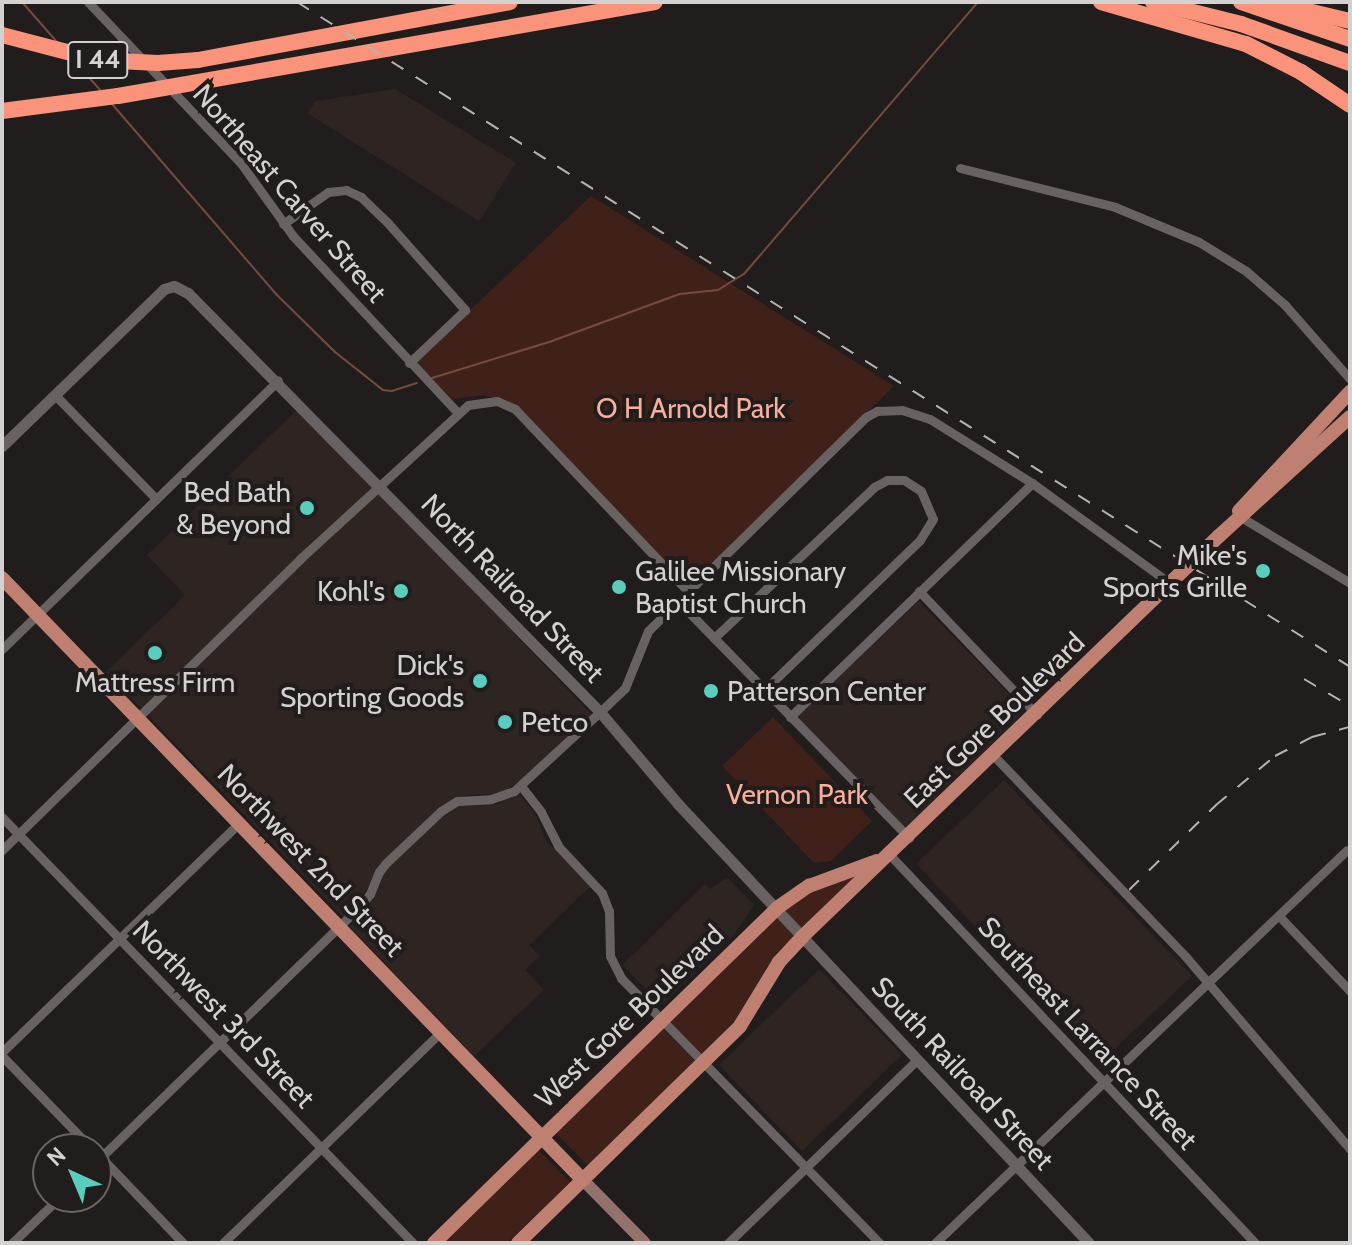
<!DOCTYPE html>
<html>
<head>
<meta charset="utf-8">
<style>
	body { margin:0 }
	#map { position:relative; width:1352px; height:1245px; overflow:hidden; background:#211d1c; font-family:Cabin,sans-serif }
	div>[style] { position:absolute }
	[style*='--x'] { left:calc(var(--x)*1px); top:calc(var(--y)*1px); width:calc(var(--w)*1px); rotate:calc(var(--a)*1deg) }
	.built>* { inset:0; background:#2e2522 }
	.green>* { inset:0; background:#40211a }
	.stream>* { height:2px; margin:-1px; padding:0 1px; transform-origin:1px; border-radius:1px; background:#774a40 }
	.minor>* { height:9px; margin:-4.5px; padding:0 4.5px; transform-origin:4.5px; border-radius:4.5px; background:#686362 }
	.tertiary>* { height:11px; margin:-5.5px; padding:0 5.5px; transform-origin:5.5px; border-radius:5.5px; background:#686362 }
	.secondary>* { height:12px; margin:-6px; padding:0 6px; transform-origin:6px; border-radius:6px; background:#94716a }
	.primary>* { height:14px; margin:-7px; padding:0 7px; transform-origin:7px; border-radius:7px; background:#c08071 }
	.motorway>* { height:16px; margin:-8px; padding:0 8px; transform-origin:8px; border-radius:8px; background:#fb937b }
	.rail>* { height:2px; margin-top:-1px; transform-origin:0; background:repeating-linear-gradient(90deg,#b5b3b2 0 14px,transparent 0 28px) }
	.dots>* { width:22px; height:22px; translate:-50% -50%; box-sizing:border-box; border:4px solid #211d1c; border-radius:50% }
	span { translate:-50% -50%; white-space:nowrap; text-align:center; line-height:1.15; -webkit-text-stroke:8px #211d1c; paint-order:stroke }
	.shield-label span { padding:2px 6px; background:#211d1c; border:2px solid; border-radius:6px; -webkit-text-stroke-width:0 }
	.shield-label { font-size:26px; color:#d4d2d1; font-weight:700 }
	.street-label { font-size:28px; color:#d4d2d1 }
	.park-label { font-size:28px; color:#faae9c }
	.poi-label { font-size:28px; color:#d4d2d1 }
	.right { translate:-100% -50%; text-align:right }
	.left { translate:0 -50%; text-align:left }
	.frame { position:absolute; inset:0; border:4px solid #d4d2d1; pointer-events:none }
	.north { position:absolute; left:32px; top:1133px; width:80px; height:80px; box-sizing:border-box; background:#211d1c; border:2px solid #696564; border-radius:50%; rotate:316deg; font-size:22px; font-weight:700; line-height:32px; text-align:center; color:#d4d2d1 }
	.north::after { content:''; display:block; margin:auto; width:28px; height:36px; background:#59cebf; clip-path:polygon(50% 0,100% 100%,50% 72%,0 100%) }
</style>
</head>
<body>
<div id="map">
	<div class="built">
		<div style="clip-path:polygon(395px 89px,516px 163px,479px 221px,307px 113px,316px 101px)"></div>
		<div style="clip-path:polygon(299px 408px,592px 715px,528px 775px,502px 793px,461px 796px,430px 817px,343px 917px,106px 672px,185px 595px,147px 555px)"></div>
		<div style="clip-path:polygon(919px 601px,1025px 711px,903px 829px,796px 719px)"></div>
		<div style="clip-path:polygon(1004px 780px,1192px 976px,1103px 1060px,916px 864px)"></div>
		<div style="clip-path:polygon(519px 794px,536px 815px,546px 841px,591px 886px,529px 945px,540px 956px,525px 970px,544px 990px,474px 1056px,350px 927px,374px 899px,386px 867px,449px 809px,463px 803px,497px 804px)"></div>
		<div style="clip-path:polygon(727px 877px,754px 905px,732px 937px,662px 1005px,622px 965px,705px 884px,710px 889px)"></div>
		<div style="clip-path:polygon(819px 969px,902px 1055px,802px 1151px,719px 1065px)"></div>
	</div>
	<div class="green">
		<div style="clip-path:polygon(591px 196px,894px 386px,691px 583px,684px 581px,511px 403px,485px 395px,453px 399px,415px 362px)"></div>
		<div style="clip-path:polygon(773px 717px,872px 821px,831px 861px,814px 863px,722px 766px)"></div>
		<div style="clip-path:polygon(854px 874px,855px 877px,801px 928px,781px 909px,795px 898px)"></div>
		<div style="clip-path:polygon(774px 914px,795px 935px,778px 952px,735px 1020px,703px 1056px,667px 1019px)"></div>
		<div style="clip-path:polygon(659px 1025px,697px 1063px,591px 1169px,556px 1133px)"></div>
		<div style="clip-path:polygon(536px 1148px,570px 1182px,507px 1243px,442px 1243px)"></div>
	</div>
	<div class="stream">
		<div style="--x:22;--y:2;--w:53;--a:48.8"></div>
		<div style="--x:75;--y:62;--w:38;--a:48"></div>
		<div style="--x:112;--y:104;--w:252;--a:49.2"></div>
		<div style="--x:277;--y:295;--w:81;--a:44.5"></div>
		<div style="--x:335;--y:352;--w:61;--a:38.4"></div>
		<div style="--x:383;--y:390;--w:9;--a:6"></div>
		<div style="--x:392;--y:391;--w:26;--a:-18"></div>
		<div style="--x:432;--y:378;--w:126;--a:-17.1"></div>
		<div style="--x:552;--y:341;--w:136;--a:-20.2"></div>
		<div style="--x:680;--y:294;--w:38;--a:-6"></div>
		<div style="--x:718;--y:290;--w:31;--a:-32"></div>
		<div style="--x:744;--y:274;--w:359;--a:-49.3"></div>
	</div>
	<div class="minor">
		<div style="--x:88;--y:2;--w:221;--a:46.5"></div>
		<div style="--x:240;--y:162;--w:91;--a:54.4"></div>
		<div style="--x:293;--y:236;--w:242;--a:47"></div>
		<div style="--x:960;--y:168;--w:160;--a:14.1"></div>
		<div style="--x:1115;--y:207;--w:91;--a:22.6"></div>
		<div style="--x:1199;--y:242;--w:55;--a:31.7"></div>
		<div style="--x:1246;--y:271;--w:52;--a:41.1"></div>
		<div style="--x:1285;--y:305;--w:98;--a:48.7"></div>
		<div style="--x:283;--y:224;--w:55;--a:-35.4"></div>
		<div style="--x:328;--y:192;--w:18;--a:-6"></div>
		<div style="--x:346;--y:190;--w:17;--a:25"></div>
		<div style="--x:361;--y:197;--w:36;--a:44"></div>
		<div style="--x:387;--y:222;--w:118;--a:48.4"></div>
		<div style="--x:465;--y:310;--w:77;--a:136.6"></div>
		<div style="--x:55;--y:395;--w:145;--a:45.8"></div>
		<div style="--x:1239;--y:516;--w:130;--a:31.1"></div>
		<div style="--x:919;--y:591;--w:171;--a:46.4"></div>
		<div style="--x:678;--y:601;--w:331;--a:45.7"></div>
		<div style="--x:714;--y:638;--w:220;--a:-43.3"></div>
		<div style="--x:874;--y:487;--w:15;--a:-28"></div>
		<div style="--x:887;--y:480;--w:17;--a:0"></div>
		<div style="--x:904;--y:480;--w:20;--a:33"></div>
		<div style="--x:921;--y:491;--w:30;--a:67"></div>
		<div style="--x:933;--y:519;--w:25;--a:122"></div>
		<div style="--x:920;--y:540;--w:216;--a:136.1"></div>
		<div style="--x:2;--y:649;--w:385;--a:-44.2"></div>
		<div style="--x:790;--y:717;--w:337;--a:-44"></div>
		<div style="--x:994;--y:756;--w:278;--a:46.3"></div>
		<div style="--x:1186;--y:957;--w:253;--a:49.5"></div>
		<div style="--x:521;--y:786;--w:33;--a:52"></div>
		<div style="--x:541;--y:812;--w:38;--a:63"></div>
		<div style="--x:558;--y:846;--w:64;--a:46.9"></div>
		<div style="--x:602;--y:893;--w:19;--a:69"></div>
		<div style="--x:609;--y:911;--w:45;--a:88.7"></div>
		<div style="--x:610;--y:956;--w:25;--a:63"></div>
		<div style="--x:621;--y:978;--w:371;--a:45.7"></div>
		<div style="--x:2;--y:817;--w:592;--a:46.03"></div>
		<div style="--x:2;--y:850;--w:418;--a:-44.3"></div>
		<div style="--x:301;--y:558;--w:226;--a:-42.5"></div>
		<div style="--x:468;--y:405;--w:29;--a:-8"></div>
		<div style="--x:497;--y:401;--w:20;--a:24"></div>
		<div style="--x:515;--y:409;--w:251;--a:46.5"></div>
		<div style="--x:889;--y:854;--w:534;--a:46.74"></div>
		<div style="--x:1280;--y:917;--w:102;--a:46.6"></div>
		<div style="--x:2;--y:1052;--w:330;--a:-44"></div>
		<div style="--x:2;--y:1056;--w:129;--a:45.9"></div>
		<div style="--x:97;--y:1153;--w:124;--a:46.3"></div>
		<div style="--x:96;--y:1162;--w:369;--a:-44.1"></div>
		<div style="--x:361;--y:905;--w:14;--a:-51"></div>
		<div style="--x:370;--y:894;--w:24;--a:-68"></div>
		<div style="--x:379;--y:872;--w:11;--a:-52"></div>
		<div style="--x:386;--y:863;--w:76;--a:-43.4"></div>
		<div style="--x:441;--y:811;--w:19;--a:-32"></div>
		<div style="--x:457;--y:801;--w:34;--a:-3"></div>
		<div style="--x:491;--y:799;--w:24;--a:-19"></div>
		<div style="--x:514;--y:791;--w:117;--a:-42.6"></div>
		<div style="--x:600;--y:712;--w:35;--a:-44"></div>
		<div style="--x:625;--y:688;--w:61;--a:-68"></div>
		<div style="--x:648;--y:631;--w:305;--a:-44.5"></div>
		<div style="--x:866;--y:417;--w:13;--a:-29"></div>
		<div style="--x:877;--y:411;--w:25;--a:-2"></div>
		<div style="--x:902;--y:410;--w:29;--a:18"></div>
		<div style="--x:930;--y:419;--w:120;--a:32.1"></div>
		<div style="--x:1032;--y:483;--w:172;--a:36"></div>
		<div style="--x:12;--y:1243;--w:66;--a:-43.8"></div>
		<div style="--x:223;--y:1243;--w:303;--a:-44.1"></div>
		<div style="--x:728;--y:1243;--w:264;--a:-44.1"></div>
		<div style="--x:935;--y:1243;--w:569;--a:-43.65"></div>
	</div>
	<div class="tertiary">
		<div style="--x:2;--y:446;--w:226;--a:-44.1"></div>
		<div style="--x:164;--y:289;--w:10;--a:-17"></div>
		<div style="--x:174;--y:286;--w:16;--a:27"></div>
		<div style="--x:188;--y:293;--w:588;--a:45.48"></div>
		<div style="--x:600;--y:712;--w:121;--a:49.7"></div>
		<div style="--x:678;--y:804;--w:601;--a:46.89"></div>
	</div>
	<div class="secondary">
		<div style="--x:583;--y:1180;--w:88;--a:45.5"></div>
	</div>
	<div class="primary">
		<div style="--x:1239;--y:511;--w:163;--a:-47"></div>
		<div style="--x:2;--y:578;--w:837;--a:46.02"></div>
		<div style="--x:434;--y:1243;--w:479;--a:-44.3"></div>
		<div style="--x:777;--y:908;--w:39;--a:-35"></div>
		<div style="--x:809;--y:886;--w:72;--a:-20.2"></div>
		<div style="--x:518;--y:1243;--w:310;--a:-44.3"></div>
		<div style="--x:740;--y:1026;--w:75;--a:-58.6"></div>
		<div style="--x:779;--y:962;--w:34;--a:-47"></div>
		<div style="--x:802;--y:937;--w:579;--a:-43.88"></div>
		<div style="--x:1219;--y:536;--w:177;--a:-42.3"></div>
	</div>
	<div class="motorway">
		<div style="--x:1101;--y:2;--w:151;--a:16.2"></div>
		<div style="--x:1246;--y:44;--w:62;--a:27"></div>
		<div style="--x:1301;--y:72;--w:59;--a:34"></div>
		<div style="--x:1153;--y:2;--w:91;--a:14"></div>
		<div style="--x:1241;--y:24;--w:116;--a:19.7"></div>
		<div style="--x:1241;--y:2;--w:115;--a:18.7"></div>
		<div style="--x:1274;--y:3;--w:78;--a:13.3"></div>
		<div style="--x:2;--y:35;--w:99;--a:14.6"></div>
		<div style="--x:98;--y:60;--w:60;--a:2.9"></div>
		<div style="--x:158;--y:63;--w:40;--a:-4.3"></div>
		<div style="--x:198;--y:60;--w:317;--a:-10.5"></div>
		<div style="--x:2;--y:111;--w:117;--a:-7.4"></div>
		<div style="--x:118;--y:96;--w:545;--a:-9.93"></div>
	</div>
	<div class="rail">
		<div style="--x:297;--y:2;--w:1245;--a:32.27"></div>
		<div style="--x:1304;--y:679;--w:53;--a:30.4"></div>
		<div style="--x:1129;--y:890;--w:122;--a:-44.3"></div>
		<div style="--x:1216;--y:805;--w:77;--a:-39.7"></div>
		<div style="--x:1275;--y:756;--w:42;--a:-27.2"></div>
		<div style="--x:1312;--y:737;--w:39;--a:-15"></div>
	</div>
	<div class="dots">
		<div style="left:307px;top:508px;background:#59cebf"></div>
		<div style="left:1263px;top:571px;background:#59cebf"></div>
		<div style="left:619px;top:587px;background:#59cebf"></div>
		<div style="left:401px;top:591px;background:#59cebf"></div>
		<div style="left:155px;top:653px;background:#59cebf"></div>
		<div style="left:480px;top:681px;background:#59cebf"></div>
		<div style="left:711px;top:691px;background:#59cebf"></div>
		<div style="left:505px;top:722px;background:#59cebf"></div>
	</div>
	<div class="shield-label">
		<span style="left:98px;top:60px">I 44</span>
	</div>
	<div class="street-label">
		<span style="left:290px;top:193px;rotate:49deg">Northeast Carver Street</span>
		<span style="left:513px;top:588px;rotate:46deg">North Railroad Street</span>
		<span style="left:994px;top:720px;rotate:-44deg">East Gore Boulevard</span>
		<span style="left:311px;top:860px;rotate:46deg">Northwest 2nd Street</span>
		<span style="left:224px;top:1014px;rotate:46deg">Northwest 3rd Street</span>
		<span style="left:629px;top:1016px;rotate:-44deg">West Gore Boulevard</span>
		<span style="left:1088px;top:1033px;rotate:47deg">Southeast Larrance Street</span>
		<span style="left:963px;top:1073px;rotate:47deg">South Railroad Street</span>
	</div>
	<div class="park-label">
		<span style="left:691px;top:408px">O H Arnold Park</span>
		<span style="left:797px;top:794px">Vernon Park</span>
	</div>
	<div class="poi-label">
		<span class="right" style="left:291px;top:508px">Bed Bath<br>&amp; Beyond</span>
		<span class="right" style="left:1247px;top:571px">Mike's<br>Sports Grille</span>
		<span class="left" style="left:635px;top:587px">Galilee Missionary<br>Baptist Church</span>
		<span class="right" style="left:385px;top:591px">Kohl's</span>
		<span class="right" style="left:464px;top:681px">Dick's<br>Sporting Goods</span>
		<span style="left:155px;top:682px">Mattress Firm</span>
		<span class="left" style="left:727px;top:691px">Patterson Center</span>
		<span class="left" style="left:521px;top:722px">Petco</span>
	</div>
	<div class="frame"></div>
	<div class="north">N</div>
</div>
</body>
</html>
